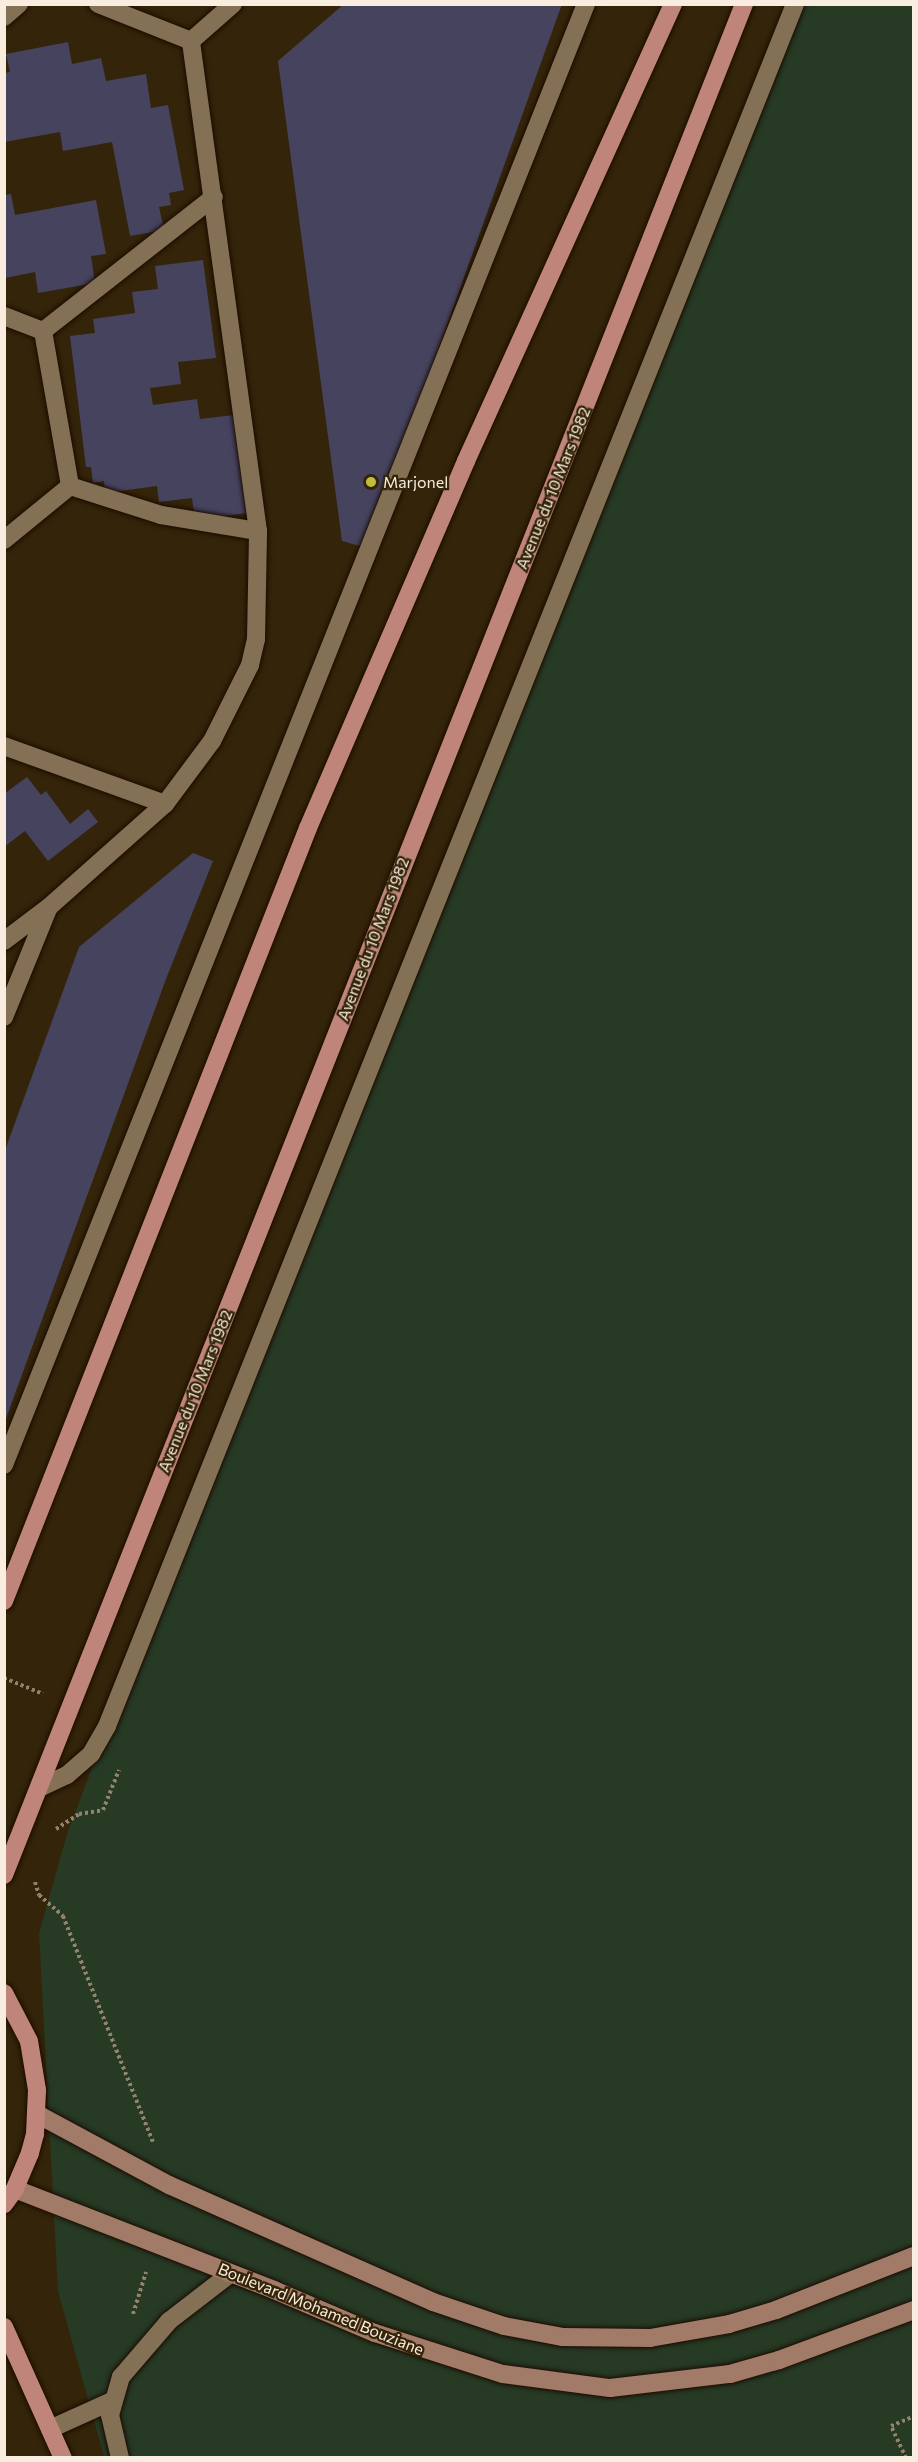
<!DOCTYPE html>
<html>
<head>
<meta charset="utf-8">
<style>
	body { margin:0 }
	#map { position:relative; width:918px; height:2462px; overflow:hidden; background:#342409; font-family:Commissioner,sans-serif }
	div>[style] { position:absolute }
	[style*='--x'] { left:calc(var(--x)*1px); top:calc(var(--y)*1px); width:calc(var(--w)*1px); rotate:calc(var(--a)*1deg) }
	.green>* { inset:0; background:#263a24 }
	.building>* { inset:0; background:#46435f }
	.path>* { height:4px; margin-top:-2px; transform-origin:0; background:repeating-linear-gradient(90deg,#91836e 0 3px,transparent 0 6px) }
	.roads { filter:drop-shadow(0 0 2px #1b0c00) drop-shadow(0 0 2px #1b0c00) }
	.lane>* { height:18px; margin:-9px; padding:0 9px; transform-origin:9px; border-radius:9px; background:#847055 }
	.street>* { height:18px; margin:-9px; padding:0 9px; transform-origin:9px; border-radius:9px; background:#847055 }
	.secondary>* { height:18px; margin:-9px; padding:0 9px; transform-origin:9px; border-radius:9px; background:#a27a68 }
	.primary>* { height:18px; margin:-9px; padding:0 9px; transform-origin:9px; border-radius:9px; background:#bf857a }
	.dots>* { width:16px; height:16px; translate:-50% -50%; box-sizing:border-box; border:3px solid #342409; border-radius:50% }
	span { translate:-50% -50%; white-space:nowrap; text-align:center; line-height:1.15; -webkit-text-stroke:4.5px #342409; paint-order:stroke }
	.poi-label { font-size:16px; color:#f8edde }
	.left { translate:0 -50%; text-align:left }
	.street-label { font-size:16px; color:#f8edde }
	.frame { position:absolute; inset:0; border:6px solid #f8edde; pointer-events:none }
</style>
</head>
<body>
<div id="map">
	<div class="green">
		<div style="clip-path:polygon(801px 5px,913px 5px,913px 2457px,104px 2457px,58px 2291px,39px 1933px,67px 1834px,271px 1294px)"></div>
	</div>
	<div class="building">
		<div style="clip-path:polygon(344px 4px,562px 4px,367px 548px,342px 541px,278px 61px)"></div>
		<div style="clip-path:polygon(68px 42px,72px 64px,101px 58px,106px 81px,146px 74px,151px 108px,168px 105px,184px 190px,169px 193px,171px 205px,159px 207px,164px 230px,130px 236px,112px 142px,63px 151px,60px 132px,4px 142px,4px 73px,10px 72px,6px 54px)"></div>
		<div style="clip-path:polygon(11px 194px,15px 215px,96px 200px,106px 254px,91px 256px,95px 283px,38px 293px,35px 272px,5px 278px,5px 195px)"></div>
		<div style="clip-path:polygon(203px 260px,216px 358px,178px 362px,181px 384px,150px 388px,153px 405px,197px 399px,200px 419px,234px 415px,247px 513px,195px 520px,192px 498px,159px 502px,157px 486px,105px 493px,104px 481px,93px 483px,91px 467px,86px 467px,70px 336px,95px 333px,93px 319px,135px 313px,132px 292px,158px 289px,155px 266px)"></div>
		<div style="clip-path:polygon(27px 777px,41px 795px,46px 791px,70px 824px,88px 809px,98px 822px,48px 861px,25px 831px,4px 847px,4px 794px)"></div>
		<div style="clip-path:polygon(193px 853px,213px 861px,166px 979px,4px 1424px,4px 1153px,79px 947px)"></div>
	</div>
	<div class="path">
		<div style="--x:4;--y:1678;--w:42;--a:22.3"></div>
		<div style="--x:56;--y:1829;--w:27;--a:-33"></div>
		<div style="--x:79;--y:1814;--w:24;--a:-9"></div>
		<div style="--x:103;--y:1810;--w:43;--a:-68.2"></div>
		<div style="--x:35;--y:1882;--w:14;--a:73"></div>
		<div style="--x:39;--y:1895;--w:32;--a:41"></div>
		<div style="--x:63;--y:1916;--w:243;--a:68.3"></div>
		<div style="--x:133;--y:2314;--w:44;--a:-72.8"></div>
		<div style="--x:906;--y:2458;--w:35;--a:-115"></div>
		<div style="--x:891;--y:2426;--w:25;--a:-23"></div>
	</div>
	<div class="roads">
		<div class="lane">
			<div style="--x:39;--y:1788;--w:31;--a:-25"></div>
			<div style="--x:67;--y:1775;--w:32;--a:-41"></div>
			<div style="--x:91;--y:1754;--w:32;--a:-60"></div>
			<div style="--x:107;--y:1726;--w:1854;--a:-68.22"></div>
			<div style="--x:50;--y:2429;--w:68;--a:-24.3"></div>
			<div style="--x:120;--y:2458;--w:44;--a:-103.1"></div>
			<div style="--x:110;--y:2415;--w:40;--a:-74"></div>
			<div style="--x:121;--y:2377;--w:74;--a:-49.4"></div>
			<div style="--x:169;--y:2321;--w:78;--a:-37.7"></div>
		</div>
		<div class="street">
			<div style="--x:98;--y:4;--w:100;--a:21.7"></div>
			<div style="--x:4;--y:17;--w:20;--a:-41"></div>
			<div style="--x:191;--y:41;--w:56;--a:-41.4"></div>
			<div style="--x:4;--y:316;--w:42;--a:21"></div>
			<div style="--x:43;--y:331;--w:217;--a:-38.1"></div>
			<div style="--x:43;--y:331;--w:157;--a:80.1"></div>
			<div style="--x:70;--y:486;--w:96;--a:17.7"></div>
			<div style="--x:161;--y:515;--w:98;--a:9.4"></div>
			<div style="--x:4;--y:540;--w:85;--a:-39.3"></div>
			<div style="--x:4;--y:746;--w:171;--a:19.8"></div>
			<div style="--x:4;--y:941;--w:56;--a:-37.1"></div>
			<div style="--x:49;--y:907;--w:155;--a:-41.6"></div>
			<div style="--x:165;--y:804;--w:79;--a:-53.3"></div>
			<div style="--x:212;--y:741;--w:85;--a:-63.4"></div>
			<div style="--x:250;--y:665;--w:27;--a:-77"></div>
			<div style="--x:256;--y:639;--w:108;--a:-88.9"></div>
			<div style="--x:258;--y:531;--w:495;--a:-97.8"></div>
			<div style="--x:4;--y:1017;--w:117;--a:-67.8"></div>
			<div style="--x:4;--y:1465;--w:1573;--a:-68.28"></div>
		</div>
		<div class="secondary">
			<div style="--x:37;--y:2114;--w:150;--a:28.3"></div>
			<div style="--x:169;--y:2185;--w:289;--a:23.9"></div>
			<div style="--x:433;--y:2302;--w:75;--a:18.7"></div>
			<div style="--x:504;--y:2326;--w:59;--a:10.7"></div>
			<div style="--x:562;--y:2337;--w:88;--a:0.7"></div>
			<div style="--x:650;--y:2338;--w:80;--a:-10"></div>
			<div style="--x:729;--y:2324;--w:49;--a:-16.6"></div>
			<div style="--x:776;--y:2310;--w:148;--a:-21.4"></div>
			<div style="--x:15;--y:2189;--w:278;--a:21.3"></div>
			<div style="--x:274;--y:2290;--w:110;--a:23.1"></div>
			<div style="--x:375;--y:2333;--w:134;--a:17.8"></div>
			<div style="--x:503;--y:2374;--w:108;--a:7.5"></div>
			<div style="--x:610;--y:2388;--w:121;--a:-6.7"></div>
			<div style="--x:730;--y:2374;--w:51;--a:-15.9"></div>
			<div style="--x:779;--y:2360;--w:144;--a:-20.3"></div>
		</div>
		<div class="primary">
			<div style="--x:4;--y:1601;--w:831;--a:-68.53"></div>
			<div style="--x:308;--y:828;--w:400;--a:-66.7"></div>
			<div style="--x:466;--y:461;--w:502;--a:-65.63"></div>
			<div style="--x:4;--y:1875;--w:2012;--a:-68.42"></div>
			<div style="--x:4;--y:1993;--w:54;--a:62.5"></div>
			<div style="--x:29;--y:2041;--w:50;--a:80.7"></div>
			<div style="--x:37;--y:2090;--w:44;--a:92.6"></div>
			<div style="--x:35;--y:2134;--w:20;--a:105"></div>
			<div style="--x:30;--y:2153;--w:39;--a:113"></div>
			<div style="--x:15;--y:2189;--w:19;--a:126"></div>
			<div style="--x:4;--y:2327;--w:144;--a:65.8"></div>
		</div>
	</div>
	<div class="dots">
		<div style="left:371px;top:482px;background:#c3bd3e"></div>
	</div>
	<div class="poi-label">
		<span class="left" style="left:383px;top:482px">Marjonel</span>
	</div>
	<div class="street-label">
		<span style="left:553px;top:488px;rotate:-68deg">Avenue du 10 Mars 1982</span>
		<span style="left:373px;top:939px;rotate:-69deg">Avenue du 10 Mars 1982</span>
		<span style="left:195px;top:1391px;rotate:-68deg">Avenue du 10 Mars 1982</span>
		<span style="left:321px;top:2309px;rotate:22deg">Boulevard Mohamed Bouziane</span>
	</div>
	<div class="frame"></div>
</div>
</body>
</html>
